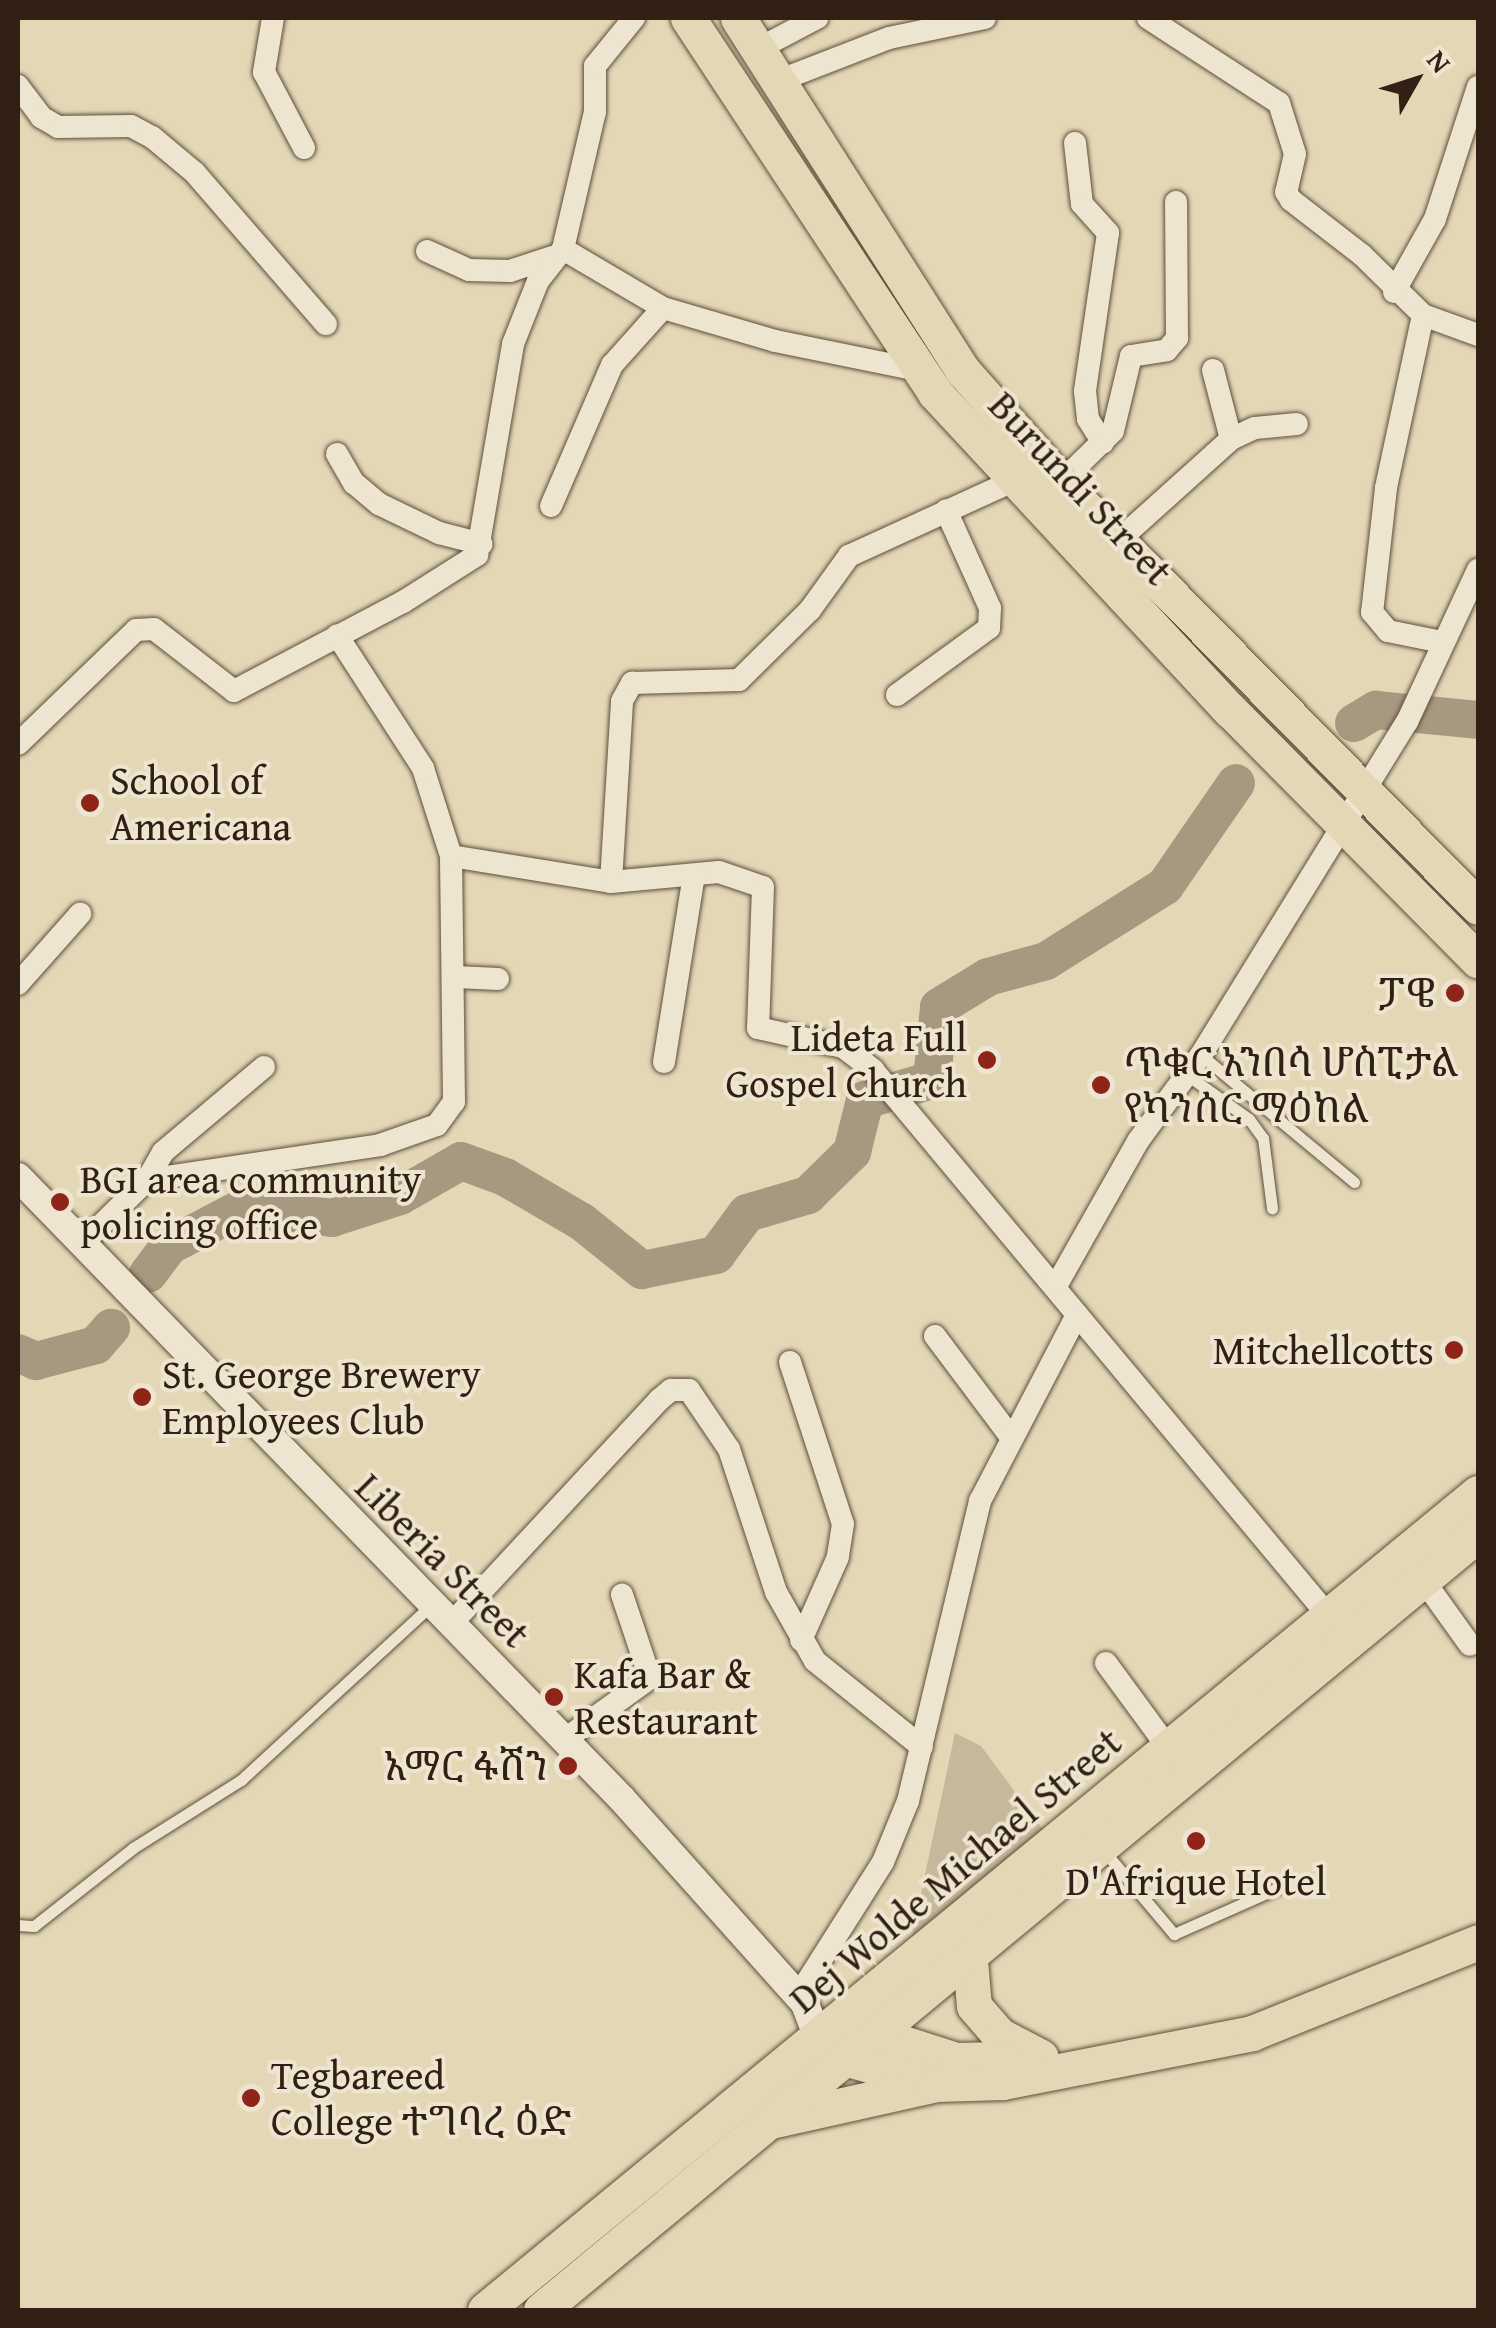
<!DOCTYPE html>
<html>
<head>
<meta charset="utf-8">
<style>
	body { margin:0 }
	#map { position:relative; width:1496px; height:2328px; overflow:hidden; background:#e4d7b6; font-family:"Gentium Book Plus","Noto Serif Ethiopic",serif }
	div>[style] { position:absolute }
	[style*='--x'] { left:calc(var(--x)*1px); top:calc(var(--y)*1px); width:calc(var(--w)*1px); rotate:calc(var(--a)*1deg) }
	.green>* { inset:0; background:#c6b89a }
	.river>* { height:38px; margin:-19px; padding:0 19px; transform-origin:19px; border-radius:19px; background:#a7997f }
	.roads { filter:drop-shadow(0 0 2px #5e4e3c) drop-shadow(0 0 2px #5e4e3c) }
	.service>* { height:11px; margin:-5.5px; padding:0 5.5px; transform-origin:5.5px; border-radius:5.5px; background:#ede5d0 }
	.minor>* { height:22px; margin:-11px; padding:0 11px; transform-origin:11px; border-radius:11px; background:#ede5d0 }
	.tertiary>* { height:28px; margin:-14px; padding:0 14px; transform-origin:14px; border-radius:14px; background:#ede5d0 }
	.primary>* { height:35px; margin:-17.5px; padding:0 17.5px; transform-origin:17.5px; border-radius:17.5px; background:#e4d7b6 }
	.dots>* { width:28px; height:28px; translate:-50% -50%; box-sizing:border-box; border:5px solid #ede5d0; border-radius:50% }
	span { translate:-50% -50%; white-space:nowrap; text-align:center; line-height:1.15; -webkit-text-stroke:8px #ede5d0; paint-order:stroke }
	.street-label { font-size:40px; color:#312013 }
	.poi-label { font-size:40px; color:#312013 }
	.left { translate:0 -50%; text-align:left }
	.right { translate:-100% -50%; text-align:right }
	.frame { position:absolute; inset:0; border:20px solid #312013; pointer-events:none }
	.north { position:absolute; left:1366px; top:30px; width:100px; height:100px; -webkit-text-stroke:8px #ede5d0; paint-order:stroke; rotate:51deg; font-size:28px; font-weight:700; line-height:40px; text-align:center; color:#312013 }
	.north::after { content:''; display:block; margin:auto; width:35px; height:45px; background:#312013; clip-path:polygon(50% 0,100% 100%,50% 72%,0 100%) }
</style>
</head>
<body>
<div id="map">
	<div class="green">
		<div style="clip-path:polygon(955px 1733px,981px 1746px,1048px 1836px,908px 1955px)"></div>
	</div>
	<div class="river">
		<div style="--x:1354;--y:723;--w:26;--a:-31"></div>
		<div style="--x:1376;--y:710;--w:102;--a:5.6"></div>
		<div style="--x:148;--y:1274;--w:35;--a:-53"></div>
		<div style="--x:169;--y:1246;--w:82;--a:-27.5"></div>
		<div style="--x:242;--y:1208;--w:91;--a:6.3"></div>
		<div style="--x:332;--y:1218;--w:71;--a:-17.9"></div>
		<div style="--x:400;--y:1196;--w:70;--a:-29.8"></div>
		<div style="--x:461;--y:1161;--w:47;--a:20"></div>
		<div style="--x:505;--y:1177;--w:89;--a:30.3"></div>
		<div style="--x:582;--y:1222;--w:77;--a:38.7"></div>
		<div style="--x:642;--y:1270;--w:76;--a:-11.5"></div>
		<div style="--x:716;--y:1255;--w:52;--a:-53.6"></div>
		<div style="--x:747;--y:1213;--w:64;--a:-16.4"></div>
		<div style="--x:808;--y:1195;--w:62;--a:-44.3"></div>
		<div style="--x:852;--y:1152;--w:54;--a:-76"></div>
		<div style="--x:865;--y:1100;--w:70;--a:-16.6"></div>
		<div style="--x:932;--y:1080;--w:73;--a:-84.5"></div>
		<div style="--x:939;--y:1007;--w:57;--a:-31.5"></div>
		<div style="--x:988;--y:977;--w:60;--a:-15.4"></div>
		<div style="--x:1046;--y:961;--w:141;--a:-32.2"></div>
		<div style="--x:1165;--y:886;--w:125;--a:-55.4"></div>
		<div style="--x:18;--y:1353;--w:20;--a:24"></div>
		<div style="--x:36;--y:1361;--w:62;--a:-14.9"></div>
		<div style="--x:96;--y:1345;--w:23;--a:-49"></div>
	</div>
	<div class="roads">
		<div class="service">
			<div style="--x:1201;--y:1055;--w:199;--a:39.7"></div>
			<div style="--x:1187;--y:1075;--w:76;--a:35.4"></div>
			<div style="--x:1249;--y:1119;--w:24;--a:54"></div>
			<div style="--x:1263;--y:1138;--w:71;--a:82.7"></div>
			<div style="--x:1104;--y:1851;--w:109;--a:49.9"></div>
			<div style="--x:1174;--y:1934;--w:114;--a:-23.9"></div>
			<div style="--x:18;--y:1925;--w:16;--a:4"></div>
			<div style="--x:34;--y:1926;--w:126;--a:-38.2"></div>
			<div style="--x:133;--y:1848;--w:128;--a:-32.2"></div>
			<div style="--x:241;--y:1780;--w:258;--a:-42.6"></div>
		</div>
		<div class="minor">
			<div style="--x:273;--y:18;--w:55;--a:99.5"></div>
			<div style="--x:264;--y:72;--w:86;--a:62.2"></div>
			<div style="--x:1148;--y:18;--w:156;--a:33"></div>
			<div style="--x:1279;--y:103;--w:53;--a:72.6"></div>
			<div style="--x:1295;--y:154;--w:39;--a:103"></div>
			<div style="--x:1286;--y:192;--w:9;--a:58"></div>
			<div style="--x:1291;--y:200;--w:90;--a:37.8"></div>
			<div style="--x:1362;--y:255;--w:86;--a:44.5"></div>
			<div style="--x:1423;--y:315;--w:59;--a:20"></div>
			<div style="--x:758;--y:49;--w:67;--a:-27.7"></div>
			<div style="--x:778;--y:81;--w:119;--a:-21.2"></div>
			<div style="--x:889;--y:38;--w:98;--a:-11.8"></div>
			<div style="--x:18;--y:86;--w:39;--a:53"></div>
			<div style="--x:41;--y:117;--w:20;--a:30"></div>
			<div style="--x:58;--y:127;--w:73;--a:-0.8"></div>
			<div style="--x:131;--y:126;--w:24;--a:28"></div>
			<div style="--x:152;--y:137;--w:56;--a:39.9"></div>
			<div style="--x:195;--y:173;--w:200;--a:49.1"></div>
			<div style="--x:1075;--y:143;--w:61;--a:83.5"></div>
			<div style="--x:1082;--y:204;--w:39;--a:48"></div>
			<div style="--x:1108;--y:233;--w:160;--a:98.3"></div>
			<div style="--x:1085;--y:391;--w:28;--a:84"></div>
			<div style="--x:1088;--y:419;--w:28;--a:58"></div>
			<div style="--x:563;--y:249;--w:116;--a:30.5"></div>
			<div style="--x:663;--y:308;--w:117;--a:16.4"></div>
			<div style="--x:775;--y:341;--w:146;--a:11.5"></div>
			<div style="--x:427;--y:251;--w:46;--a:24.3"></div>
			<div style="--x:469;--y:270;--w:41;--a:1.4"></div>
			<div style="--x:510;--y:271;--w:44;--a:-18.4"></div>
			<div style="--x:1394;--y:292;--w:84;--a:-60.7"></div>
			<div style="--x:1435;--y:219;--w:139;--a:-72"></div>
			<div style="--x:1423;--y:315;--w:177;--a:102.1"></div>
			<div style="--x:1386;--y:488;--w:125;--a:96.4"></div>
			<div style="--x:1372;--y:612;--w:25;--a:50"></div>
			<div style="--x:1388;--y:631;--w:55;--a:11.5"></div>
			<div style="--x:1213;--y:370;--w:71;--a:75.4"></div>
			<div style="--x:337;--y:454;--w:34;--a:60"></div>
			<div style="--x:354;--y:483;--w:33;--a:40"></div>
			<div style="--x:379;--y:504;--w:67;--a:25.8"></div>
			<div style="--x:439;--y:533;--w:44;--a:14.3"></div>
			<div style="--x:1062;--y:481;--w:71;--a:-44.4"></div>
			<div style="--x:1113;--y:431;--w:77;--a:-76.5"></div>
			<div style="--x:1131;--y:356;--w:36;--a:-9"></div>
			<div style="--x:1167;--y:350;--w:16;--a:-50"></div>
			<div style="--x:1177;--y:338;--w:136;--a:-90.4"></div>
			<div style="--x:551;--y:506;--w:154;--a:-66.6"></div>
			<div style="--x:612;--y:365;--w:76;--a:-48.2"></div>
			<div style="--x:1119;--y:540;--w:151;--a:-42"></div>
			<div style="--x:1231;--y:439;--w:26;--a:-25"></div>
			<div style="--x:1255;--y:428;--w:42;--a:-5.4"></div>
			<div style="--x:897;--y:695;--w:114;--a:-36.1"></div>
			<div style="--x:989;--y:628;--w:20;--a:-87"></div>
			<div style="--x:990;--y:608;--w:107;--a:-114.2"></div>
			<div style="--x:18;--y:744;--w:164;--a:-44"></div>
			<div style="--x:136;--y:630;--w:18;--a:-3"></div>
			<div style="--x:154;--y:629;--w:101;--a:37.8"></div>
			<div style="--x:234;--y:691;--w:191;--a:-27.8"></div>
			<div style="--x:403;--y:602;--w:88;--a:-32.4"></div>
			<div style="--x:477;--y:555;--w:214;--a:-80.3"></div>
			<div style="--x:513;--y:344;--w:68;--a:-68.4"></div>
			<div style="--x:538;--y:281;--w:41;--a:-52"></div>
			<div style="--x:563;--y:249;--w:141;--a:-76.9"></div>
			<div style="--x:595;--y:112;--w:46;--a:-90"></div>
			<div style="--x:595;--y:66;--w:62;--a:-50.9"></div>
			<div style="--x:451;--y:856;--w:162;--a:9.2"></div>
			<div style="--x:611;--y:882;--w:108;--a:-5.3"></div>
			<div style="--x:719;--y:872;--w:46;--a:18.8"></div>
			<div style="--x:763;--y:887;--w:141;--a:92"></div>
			<div style="--x:758;--y:1028;--w:87;--a:12.6"></div>
			<div style="--x:843;--y:1047;--w:38;--a:37"></div>
			<div style="--x:873;--y:1070;--w:723;--a:50.16"></div>
			<div style="--x:611;--y:882;--w:181;--a:-86.5"></div>
			<div style="--x:622;--y:701;--w:21;--a:-61"></div>
			<div style="--x:632;--y:683;--w:107;--a:-1.6"></div>
			<div style="--x:739;--y:680;--w:100;--a:-44.6"></div>
			<div style="--x:810;--y:610;--w:67;--a:-54.2"></div>
			<div style="--x:849;--y:556;--w:180;--a:-24.6"></div>
			<div style="--x:456;--y:977;--w:42;--a:2.7"></div>
			<div style="--x:18;--y:984;--w:94;--a:-48.5"></div>
			<div style="--x:664;--y:1062;--w:189;--a:-80.9"></div>
			<div style="--x:147;--y:1180;--w:236;--a:-8.5"></div>
			<div style="--x:380;--y:1145;--w:60;--a:-19.3"></div>
			<div style="--x:437;--y:1125;--w:29;--a:-54"></div>
			<div style="--x:454;--y:1102;--w:246;--a:-90.7"></div>
			<div style="--x:451;--y:856;--w:92;--a:-107.7"></div>
			<div style="--x:423;--y:768;--w:158;--a:-122.9"></div>
			<div style="--x:81;--y:1245;--w:93;--a:-44.6"></div>
			<div style="--x:147;--y:1180;--w:32;--a:-60"></div>
			<div style="--x:163;--y:1152;--w:132;--a:-40.1"></div>
			<div style="--x:1056;--y:1286;--w:167;--a:-60.5"></div>
			<div style="--x:1138;--y:1141;--w:107;--a:-53.8"></div>
			<div style="--x:1201;--y:1055;--w:392;--a:-58.3"></div>
			<div style="--x:1407;--y:722;--w:168;--a:-65"></div>
			<div style="--x:935;--y:1336;--w:125;--a:53.1"></div>
			<div style="--x:790;--y:1362;--w:170;--a:71.9"></div>
			<div style="--x:843;--y:1524;--w:33;--a:99"></div>
			<div style="--x:838;--y:1557;--w:91;--a:114"></div>
			<div style="--x:1422;--y:1578;--w:82;--a:54.4"></div>
			<div style="--x:451;--y:1624;--w:306;--a:-47.1"></div>
			<div style="--x:659;--y:1400;--w:16;--a:-40"></div>
			<div style="--x:671;--y:1390;--w:18;--a:0"></div>
			<div style="--x:689;--y:1390;--w:71;--a:55.9"></div>
			<div style="--x:729;--y:1449;--w:151;--a:71.8"></div>
			<div style="--x:776;--y:1592;--w:79;--a:60.5"></div>
			<div style="--x:815;--y:1661;--w:137;--a:38.8"></div>
			<div style="--x:1106;--y:1663;--w:117;--a:53.7"></div>
			<div style="--x:564;--y:1740;--w:106;--a:-35.8"></div>
			<div style="--x:650;--y:1678;--w:88;--a:-108.6"></div>
			<div style="--x:798;--y:1996;--w:159;--a:-57.6"></div>
			<div style="--x:883;--y:1862;--w:66;--a:-67.7"></div>
			<div style="--x:908;--y:1801;--w:309;--a:-76.5"></div>
			<div style="--x:980;--y:1501;--w:210;--a:-62.5"></div>
		</div>
		<div class="tertiary">
			<div style="--x:18;--y:1177;--w:867;--a:45.84"></div>
			<div style="--x:622;--y:1799;--w:275;--a:48.2"></div>
			<div style="--x:805;--y:2004;--w:36;--a:69"></div>
		</div>
		<div class="primary">
			<div style="--x:688;--y:18;--w:449;--a:56.6"></div>
			<div style="--x:935;--y:393;--w:434;--a:47.1"></div>
			<div style="--x:1231;--y:711;--w:351;--a:45.3"></div>
			<div style="--x:738;--y:18;--w:419;--a:57.5"></div>
			<div style="--x:963;--y:371;--w:167;--a:48.4"></div>
			<div style="--x:1074;--y:496;--w:576;--a:45.49"></div>
			<div style="--x:958;--y:1936;--w:18;--a:52"></div>
			<div style="--x:969;--y:1950;--w:56;--a:84.9"></div>
			<div style="--x:974;--y:2006;--w:38;--a:49"></div>
			<div style="--x:999;--y:2035;--w:47;--a:27.6"></div>
			<div style="--x:853;--y:2027;--w:108;--a:17.8"></div>
			<div style="--x:956;--y:2060;--w:44;--a:-1.3"></div>
			<div style="--x:830;--y:2047;--w:18;--a:38"></div>
			<div style="--x:844;--y:2058;--w:95;--a:15.9"></div>
			<div style="--x:771;--y:2121;--w:169;--a:-12.6"></div>
			<div style="--x:936;--y:2084;--w:67;--a:-1.7"></div>
			<div style="--x:1003;--y:2082;--w:254;--a:-11.1"></div>
			<div style="--x:1252;--y:2033;--w:244;--a:-21.9"></div>
			<div style="--x:485;--y:2310;--w:1286;--a:-39.45"></div>
			<div style="--x:541;--y:2310;--w:1217;--a:-39.63"></div>
		</div>
	</div>
	<div class="dots">
		<div style="left:90px;top:803px;background:#8f2418"></div>
		<div style="left:1455px;top:993px;background:#8f2418"></div>
		<div style="left:987px;top:1060px;background:#8f2418"></div>
		<div style="left:1101px;top:1085px;background:#8f2418"></div>
		<div style="left:60px;top:1202px;background:#8f2418"></div>
		<div style="left:1454px;top:1350px;background:#8f2418"></div>
		<div style="left:142px;top:1397px;background:#8f2418"></div>
		<div style="left:554px;top:1697px;background:#8f2418"></div>
		<div style="left:568px;top:1766px;background:#8f2418"></div>
		<div style="left:1196px;top:1841px;background:#8f2418"></div>
		<div style="left:251px;top:2098px;background:#8f2418"></div>
	</div>
	<div class="street-label">
		<span style="left:1081px;top:488px;rotate:47deg">Burundi Street</span>
		<span style="left:443px;top:1560px;rotate:45deg">Liberia Street</span>
		<span style="left:955px;top:1870px;rotate:-40deg">Dej Wolde Michael Street</span>
	</div>
	<div class="poi-label">
		<span class="left" style="left:110px;top:803px">School of<br>Americana</span>
		<span class="right" style="left:1435px;top:993px">ፓዌ</span>
		<span class="right" style="left:967px;top:1060px">Lideta Full<br>Gospel Church</span>
		<span class="left" style="left:1124px;top:1085px">ጥቁር አንበሳ ሆስፒታል<br>የካንሰር ማዕከል</span>
		<span class="left" style="left:80px;top:1202px">BGI area community<br>policing office</span>
		<span class="right" style="left:1434px;top:1350px">Mitchellcotts</span>
		<span class="left" style="left:162px;top:1397px">St. George Brewery<br>Employees Club</span>
		<span class="left" style="left:574px;top:1697px">Kafa Bar &amp;<br>Restaurant</span>
		<span class="right" style="left:548px;top:1766px">አማር ፋሽን</span>
		<span style="left:1196px;top:1881px">D'Afrique Hotel</span>
		<span class="left" style="left:271px;top:2098px">Tegbareed<br>College ተግባረ ዕድ</span>
	</div>
	<div class="frame"></div>
	<div class="north">N</div>
</div>
</body>
</html>
